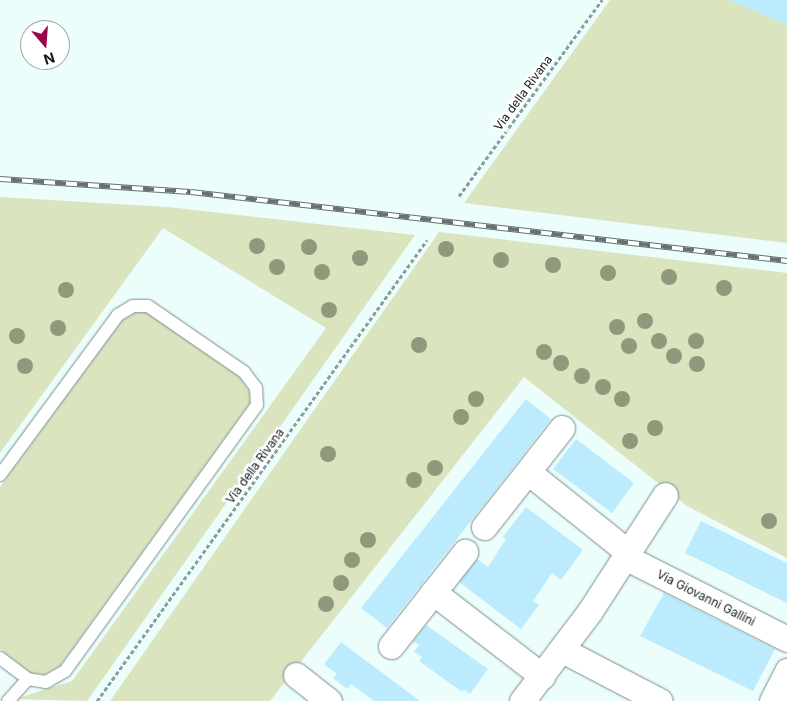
<!DOCTYPE html>
<html>
<head>
<meta charset="utf-8">
<style>
	body { margin:0 }
	#map { position:relative; width:787px; height:701px; overflow:hidden; background:#ebfefc; font-family:Inter,sans-serif }
	div>[style] { position:absolute }
	[style*='--x'] { left:calc(var(--x)*1px); top:calc(var(--y)*1px); width:calc(var(--w)*1px); rotate:calc(var(--a)*1deg) }
	.green>* { inset:0; background:#dae4bf }
	.building>* { inset:0; background:#bcebfd }
	.path>* { height:3px; margin-top:-1.5px; transform-origin:0; background:repeating-linear-gradient(90deg,#8e9c9a 0 4px,transparent 0 6.5px) }
	.roads { filter:drop-shadow(0 0 1px #7b8c8a) drop-shadow(0 0 1px #7b8c8a) }
	.service>* { height:12px; margin:-6px; padding:0 6px; transform-origin:6px; border-radius:6px; background:#fff }
	.minor>* { height:25px; margin:-12.5px; padding:0 12.5px; transform-origin:12.5px; border-radius:12.5px; background:#fff }
	.rail>* { height:5.5px; margin-top:-2.75px; transform-origin:0; background:repeating-linear-gradient(90deg,#fff 0 11px,#667270 0 22px); box-sizing:border-box; border-block:1px solid #667270 }
	.trees>* { width:16px; height:16px; margin:-8px; border-radius:50%; background:#8d9b7c }
	span { translate:-50% -50%; white-space:nowrap; text-align:center; line-height:1.15; -webkit-text-stroke:5px #fff; paint-order:stroke }
	.street-label { font-size:12px; color:#131a19 }
	.north { position:absolute; left:20px; top:20px; width:50px; height:50px; box-sizing:border-box; background:#fff; border:1px solid #a1a3a3; border-radius:50%; rotate:162deg; font-size:14px; font-weight:700; line-height:20px; text-align:center; color:#131a19 }
	.north::after { content:''; display:block; margin:auto; width:18px; height:22px; background:#9d044e; clip-path:polygon(50% 0,100% 100%,50% 72%,0 100%) }
</style>
</head>
<body>
<div id="map">
	<div class="green">
		<div style="clip-path:polygon(610px 0,787px 0,787px 243px,464px 203px)"></div>
		<div style="clip-path:polygon(0 197px,168px 207px,415px 235px,87px 701px,15px 699px,72px 681px,326px 328px,163px 228px,0 453px)"></div>
		<div style="clip-path:polygon(439px 232px,787px 273px,787px 558px,687px 506px,524px 377px,270px 701px,110px 701px)"></div>
		<div style="clip-path:polygon(146px 312px,239px 376px,249px 391px,250px 403px,60px 666px,44px 675px,31px 673px,0 649px,0 487px,122px 320px,135px 313px)"></div>
	</div>
	<div class="building">
		<div style="clip-path:polygon(729px 0,787px 0,787px 25px)"></div>
		<div style="clip-path:polygon(526px 399px,551px 419px,387px 628px,361px 608px)"></div>
		<div style="clip-path:polygon(576px 439px,634px 483px,612px 513px,553px 469px)"></div>
		<div style="clip-path:polygon(526px 507px,583px 550px,561px 580px,552px 573px,533px 601px,539px 605px,521px 629px,459px 582px,477px 559px,488px 567px,506px 539px,503px 537px)"></div>
		<div style="clip-path:polygon(701px 521px,787px 563px,787px 603px,685px 553px)"></div>
		<div style="clip-path:polygon(664px 593px,775px 649px,753px 691px,640px 636px)"></div>
		<div style="clip-path:polygon(426px 625px,488px 669px,470px 694px,464px 689px,462px 692px,419px 661px,422px 657px,414px 652px,419px 645px,413px 641px)"></div>
		<div style="clip-path:polygon(341px 642px,357px 654px,420px 701px,374px 701px,351px 684px,347px 689px,333px 678px,337px 674px,324px 664px)"></div>
	</div>
	<div class="path">
		<div style="--x:459;--y:196;--w:243;--a:-53.9"></div>
		<div style="--x:97;--y:701;--w:567;--a:-54.4"></div>
	</div>
	<div class="roads">
		<div class="service">
			<div style="--x:0;--y:475;--w:199;--a:-53.6"></div>
			<div style="--x:118;--y:315;--w:17;--a:-31"></div>
			<div style="--x:133;--y:306;--w:15;--a:0"></div>
			<div style="--x:148;--y:306;--w:116;--a:34.5"></div>
			<div style="--x:244;--y:372;--w:20;--a:53"></div>
			<div style="--x:256;--y:388;--w:17;--a:87"></div>
			<div style="--x:257;--y:405;--w:328;--a:125.8"></div>
			<div style="--x:65;--y:671;--w:22;--a:150"></div>
			<div style="--x:46;--y:682;--w:18;--a:-171"></div>
			<div style="--x:28;--y:679;--w:35;--a:-143"></div>
			<div style="--x:8;--y:701;--w:30;--a:-48"></div>
		</div>
		<div class="minor">
			<div style="--x:528;--y:472;--w:128;--a:38.7"></div>
			<div style="--x:484;--y:527;--w:126;--a:-51.8"></div>
			<div style="--x:625;--y:557;--w:182;--a:26.8"></div>
			<div style="--x:433;--y:592;--w:138;--a:37.6"></div>
			<div style="--x:391;--y:646;--w:120;--a:-51.8"></div>
			<div style="--x:562;--y:650;--w:110;--a:27.5"></div>
			<div style="--x:296;--y:675;--w:42;--a:38.2"></div>
			<div style="--x:522;--y:701;--w:113;--a:-52.9"></div>
			<div style="--x:590;--y:611;--w:138;--a:-57.1"></div>
			<div style="--x:772;--y:701;--w:34;--a:-63"></div>
		</div>
	</div>
	<div class="rail">
		<div style="--x:0;--y:179;--w:191;--a:3.9"></div>
		<div style="--x:191;--y:192;--w:600;--a:6.6"></div>
	</div>
	<div class="trees">
		<div style="left:257px;top:246px"></div>
		<div style="left:309px;top:247px"></div>
		<div style="left:446px;top:249px"></div>
		<div style="left:360px;top:258px"></div>
		<div style="left:501px;top:260px"></div>
		<div style="left:553px;top:265px"></div>
		<div style="left:277px;top:267px"></div>
		<div style="left:322px;top:272px"></div>
		<div style="left:608px;top:273px"></div>
		<div style="left:669px;top:277px"></div>
		<div style="left:724px;top:288px"></div>
		<div style="left:66px;top:290px"></div>
		<div style="left:329px;top:310px"></div>
		<div style="left:645px;top:321px"></div>
		<div style="left:617px;top:327px"></div>
		<div style="left:58px;top:328px"></div>
		<div style="left:17px;top:336px"></div>
		<div style="left:659px;top:341px"></div>
		<div style="left:696px;top:341px"></div>
		<div style="left:419px;top:345px"></div>
		<div style="left:629px;top:346px"></div>
		<div style="left:544px;top:352px"></div>
		<div style="left:674px;top:356px"></div>
		<div style="left:561px;top:363px"></div>
		<div style="left:697px;top:364px"></div>
		<div style="left:25px;top:366px"></div>
		<div style="left:582px;top:376px"></div>
		<div style="left:603px;top:387px"></div>
		<div style="left:476px;top:399px"></div>
		<div style="left:622px;top:399px"></div>
		<div style="left:461px;top:417px"></div>
		<div style="left:655px;top:428px"></div>
		<div style="left:630px;top:441px"></div>
		<div style="left:328px;top:454px"></div>
		<div style="left:435px;top:468px"></div>
		<div style="left:414px;top:480px"></div>
		<div style="left:769px;top:521px"></div>
		<div style="left:368px;top:540px"></div>
		<div style="left:352px;top:560px"></div>
		<div style="left:341px;top:583px"></div>
		<div style="left:326px;top:604px"></div>
	</div>
	<div class="street-label">
		<span style="left:523px;top:93px;rotate:-54deg">Via della Rivana</span>
		<span style="left:255px;top:466px;rotate:-54deg">Via della Rivana</span>
		<span style="left:706px;top:598px;rotate:27deg">Via Giovanni Gallini</span>
	</div>
	<div class="north">N</div>
</div>
</body>
</html>
